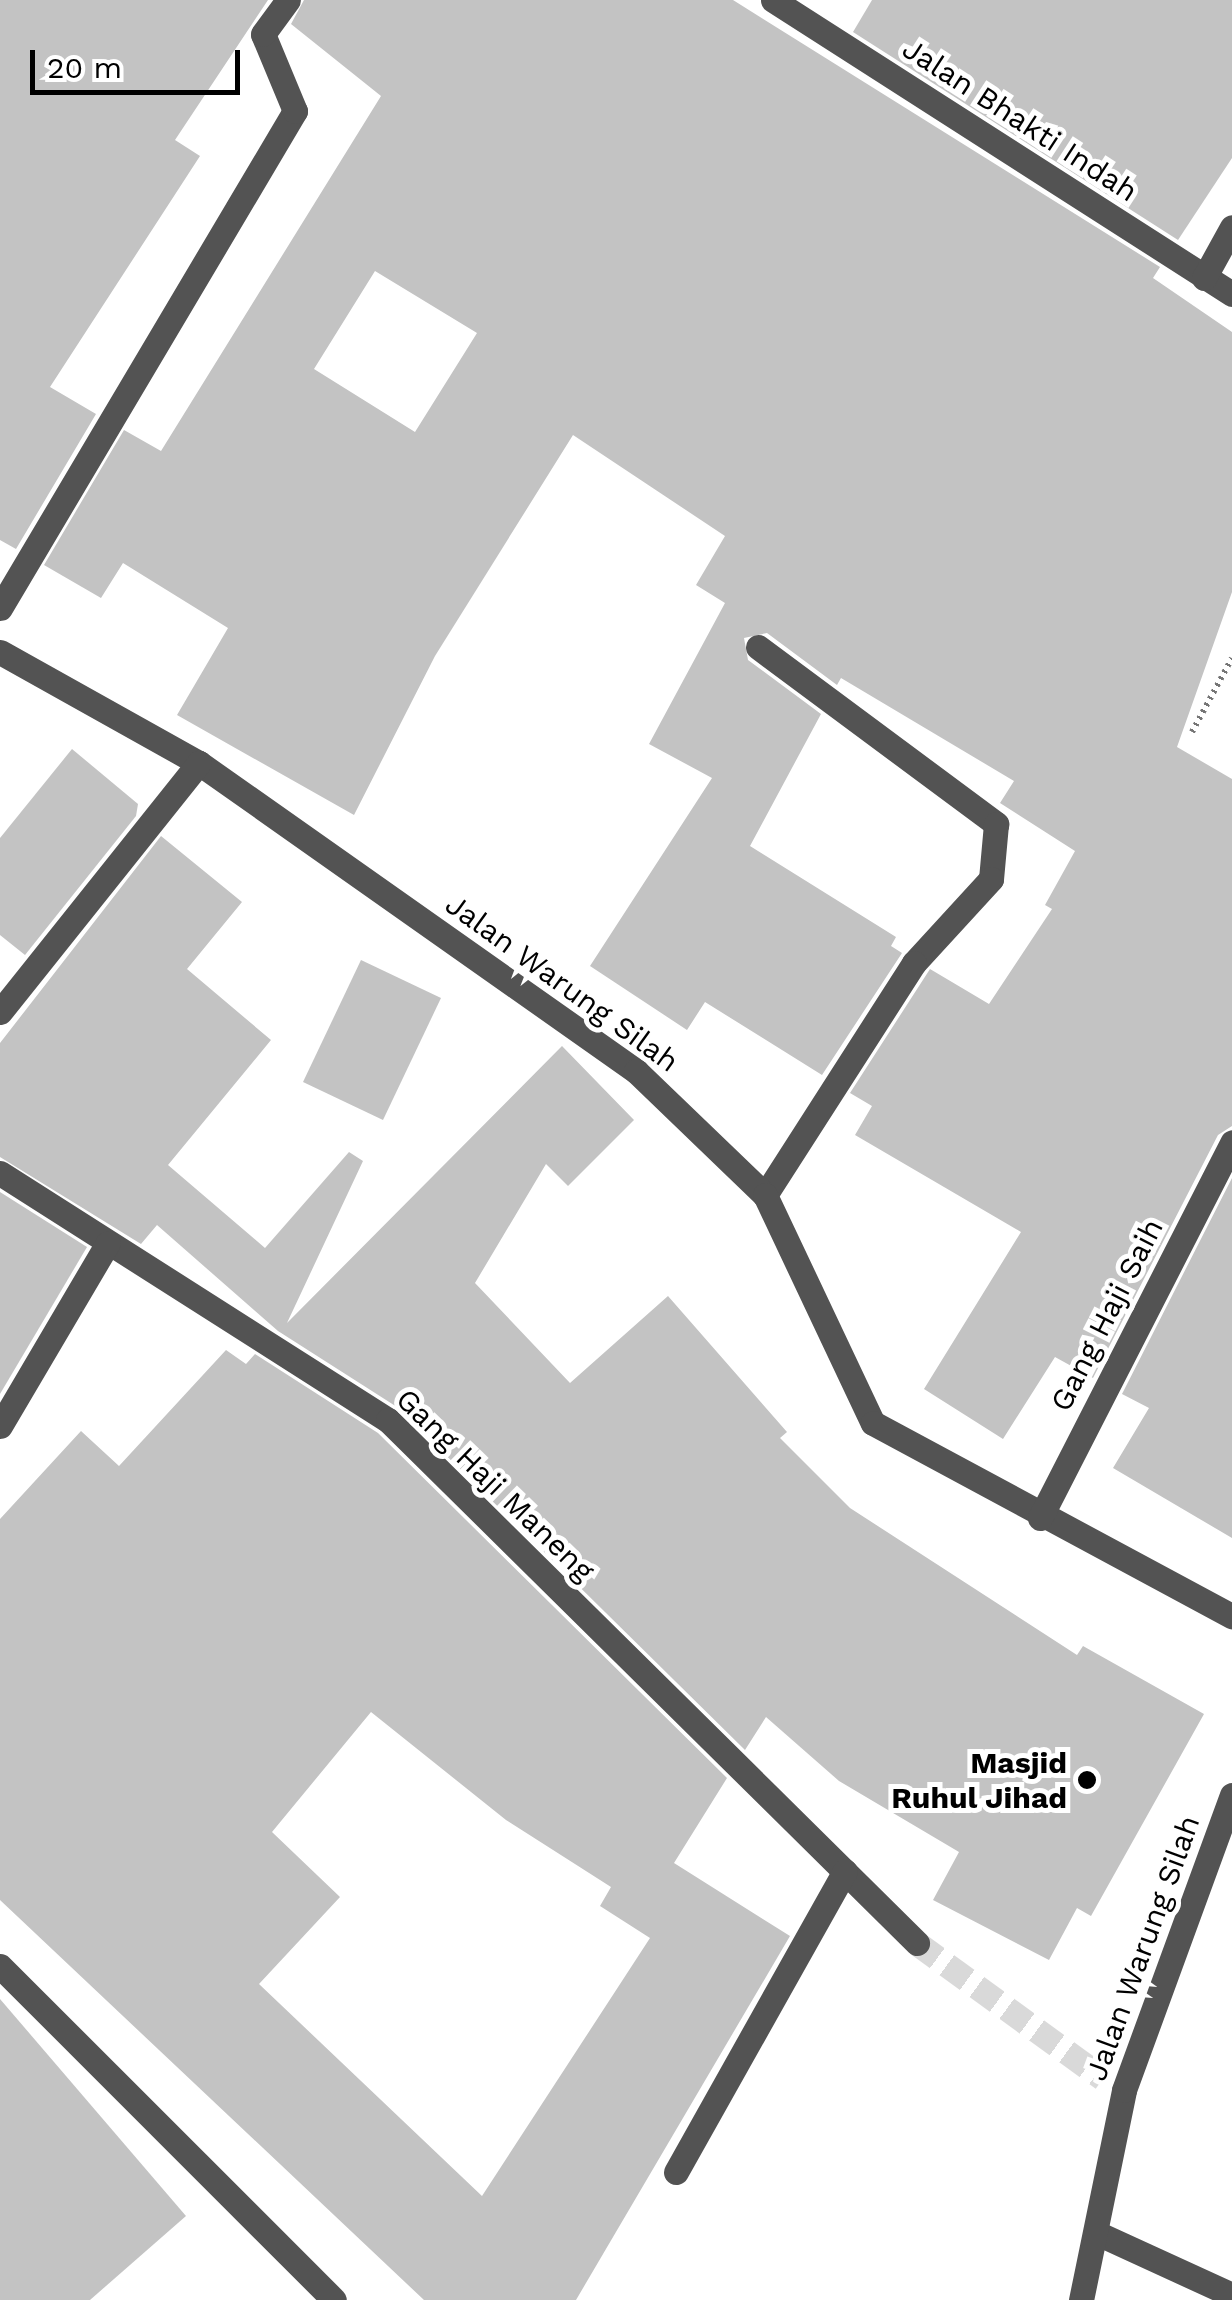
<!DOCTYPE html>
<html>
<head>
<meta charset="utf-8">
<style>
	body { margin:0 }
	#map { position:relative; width:1232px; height:2300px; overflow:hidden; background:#fff; font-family:"Work Sans",sans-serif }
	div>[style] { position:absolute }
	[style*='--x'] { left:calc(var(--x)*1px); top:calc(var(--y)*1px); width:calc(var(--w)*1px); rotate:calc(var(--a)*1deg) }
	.building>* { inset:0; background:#c3c3c3 }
	.minor-tunnel>* { height:25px; margin-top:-12.5px; transform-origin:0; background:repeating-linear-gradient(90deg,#d9d9d9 0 25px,transparent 0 37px) }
	.path>* { height:6px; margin-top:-3px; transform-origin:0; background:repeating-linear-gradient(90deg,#757575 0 2.5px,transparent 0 7.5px) }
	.minor>* { height:25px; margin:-12.5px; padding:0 12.5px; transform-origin:12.5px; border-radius:12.5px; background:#535353 }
	.dots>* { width:28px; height:28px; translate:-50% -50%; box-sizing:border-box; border:5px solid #fff; border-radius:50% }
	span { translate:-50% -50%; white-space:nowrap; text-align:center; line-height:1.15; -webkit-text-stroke:10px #fff; paint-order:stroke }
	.street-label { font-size:30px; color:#000 }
	.poi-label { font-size:30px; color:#000; font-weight:700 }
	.right { translate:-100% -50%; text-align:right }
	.scale { position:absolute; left:30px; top:50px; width:210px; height:45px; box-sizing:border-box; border:5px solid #000; border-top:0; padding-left:12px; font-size:30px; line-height:35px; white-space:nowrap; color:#000; -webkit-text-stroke:8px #fff; paint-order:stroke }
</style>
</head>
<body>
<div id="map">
	<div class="building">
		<div style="clip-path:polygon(0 0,268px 0,175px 140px,200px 156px,50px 387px,96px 414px,16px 549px,0 540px)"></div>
		<div style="clip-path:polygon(evenodd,304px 0,733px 0,1160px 267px,1153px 278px,1232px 332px,1232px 592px,1177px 747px,1232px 779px,1232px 1126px,1218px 1135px,1093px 1378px,1055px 1357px,1003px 1439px,924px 1389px,1021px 1232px,855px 1135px,872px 1106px,850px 1093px,930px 969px,989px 1004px,1052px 909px,1045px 905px,1075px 851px,1000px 803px,1014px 781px,841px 678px,837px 685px,767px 633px,744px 638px,748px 660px,821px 714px,750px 846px,896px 937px,891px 946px,902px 953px,822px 1075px,705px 1002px,687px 1030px,590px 966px,712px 778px,649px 744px,725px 603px,696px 585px,725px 536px,573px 435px,435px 656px,354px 815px,177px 715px,228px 628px,123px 563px,101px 598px,44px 565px,124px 430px,161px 451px,381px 96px,291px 24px,304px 0,375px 271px,477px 333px,415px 432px,314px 369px,375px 271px)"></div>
		<div style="clip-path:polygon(872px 0,1232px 0,1232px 158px,1178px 240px,853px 32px)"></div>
		<div style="clip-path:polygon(72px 749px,138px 804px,136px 816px,25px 955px,0 935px,0 838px)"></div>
		<div style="clip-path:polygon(161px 836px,242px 902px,187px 969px,271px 1040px,168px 1165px,265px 1248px,349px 1152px,363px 1161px,287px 1323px,562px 1046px,634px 1120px,568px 1186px,546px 1164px,475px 1283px,570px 1383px,668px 1296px,787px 1432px,780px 1438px,850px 1508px,1077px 1655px,1083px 1646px,1204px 1714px,1091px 1916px,1077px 1908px,1049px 1960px,933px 1900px,959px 1852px,839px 1781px,766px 1717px,745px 1750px,397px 1407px,278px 1331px,157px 1225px,141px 1244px,0 1157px,0 1043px)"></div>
		<div style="clip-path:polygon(361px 960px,441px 998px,383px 1120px,303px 1082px)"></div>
		<div style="clip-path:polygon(1232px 1178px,1232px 1538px,1113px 1468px,1149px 1408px,1122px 1394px)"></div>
		<div style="clip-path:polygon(0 1192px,87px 1247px,0 1394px)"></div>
		<div style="clip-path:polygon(evenodd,226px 1350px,246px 1364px,255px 1354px,378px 1433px,727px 1778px,674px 1863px,790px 1936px,576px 2300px,424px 2300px,0 1900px,0 1519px,81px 1431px,119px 1466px,226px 1350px,371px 1712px,506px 1820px,611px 1887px,600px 1906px,650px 1938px,482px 2196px,259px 1984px,340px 1897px,272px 1832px,371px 1712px)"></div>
		<div style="clip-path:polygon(0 1999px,186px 2216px,90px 2300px,0 2300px)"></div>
	</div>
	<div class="minor-tunnel">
		<div style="--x:917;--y:1943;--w:230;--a:36"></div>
	</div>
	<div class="path">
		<div style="--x:1192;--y:732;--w:84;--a:-61.6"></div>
	</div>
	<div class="minor">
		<div style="--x:773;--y:0;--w:545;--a:32.64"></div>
		<div style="--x:1204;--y:278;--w:58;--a:-61.2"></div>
		<div style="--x:0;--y:608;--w:578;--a:-59.31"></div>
		<div style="--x:295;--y:111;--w:83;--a:-112.6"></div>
		<div style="--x:263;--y:34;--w:42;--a:-53.7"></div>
		<div style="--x:758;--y:647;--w:297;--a:36.6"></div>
		<div style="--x:996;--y:824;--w:55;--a:95.2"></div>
		<div style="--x:991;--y:879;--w:114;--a:132.5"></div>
		<div style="--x:914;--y:963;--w:276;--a:122.7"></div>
		<div style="--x:0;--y:652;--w:228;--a:29.2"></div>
		<div style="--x:199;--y:763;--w:535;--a:35.18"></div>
		<div style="--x:636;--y:1071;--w:179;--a:43.9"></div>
		<div style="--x:765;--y:1195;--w:252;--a:64.7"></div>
		<div style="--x:873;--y:1423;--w:408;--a:28.3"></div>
		<div style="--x:0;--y:1012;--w:319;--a:-51.4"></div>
		<div style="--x:0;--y:1173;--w:460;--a:32.5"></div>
		<div style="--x:388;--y:1420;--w:744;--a:44.67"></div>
		<div style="--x:0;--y:1426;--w:212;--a:-59.5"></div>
		<div style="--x:1040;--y:1518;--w:422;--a:-62.9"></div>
		<div style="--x:0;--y:1966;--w:472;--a:45"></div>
		<div style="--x:676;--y:2172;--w:345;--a:-60.7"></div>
		<div style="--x:1099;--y:2234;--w:146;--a:24.6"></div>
		<div style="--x:1081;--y:2300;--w:214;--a:-78.4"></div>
		<div style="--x:1124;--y:2090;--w:314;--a:-69.9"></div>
	</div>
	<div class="dots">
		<div style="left:1087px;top:1780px;background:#000"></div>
	</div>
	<div class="street-label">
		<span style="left:1020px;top:120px;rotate:33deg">Jalan Bhakti Indah</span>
		<span style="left:562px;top:983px;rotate:36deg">Jalan Warung Silah</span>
		<span style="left:1107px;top:1315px;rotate:-63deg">Gang Haji Saih</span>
		<span style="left:495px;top:1485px;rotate:44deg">Gang Haji Maneng</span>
		<span style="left:1143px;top:1948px;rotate:-70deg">Jalan Warung Silah</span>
	</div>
	<div class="poi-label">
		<span class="right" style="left:1067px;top:1780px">Masjid<br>Ruhul Jihad</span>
	</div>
	<div class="scale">20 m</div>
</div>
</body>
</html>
